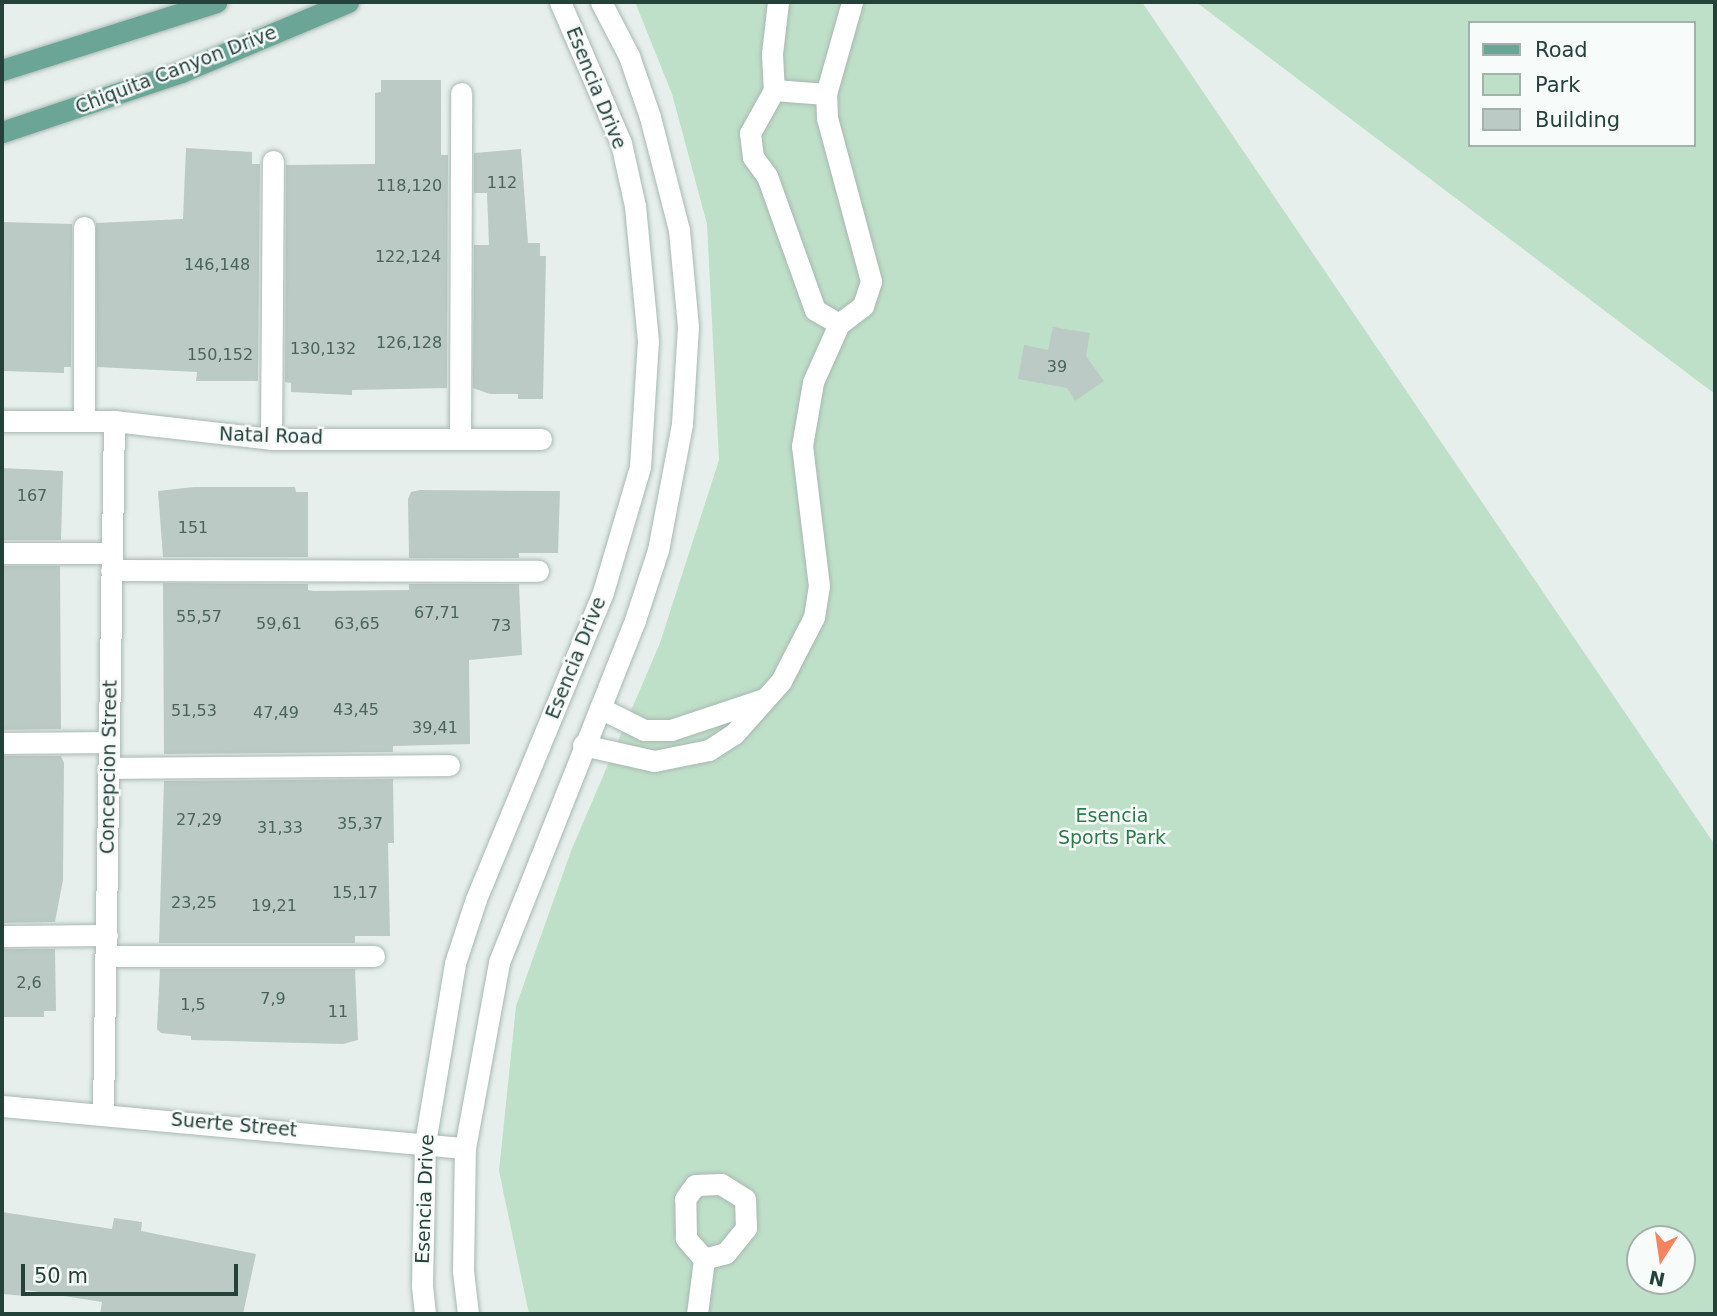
<!DOCTYPE html>
<html>
<head>
<meta charset="utf-8">
<style>
	body { margin:0 }
	#map { position:relative; width:1717px; height:1316px; overflow:hidden; background:#e6efeb; font-family:"DejaVu Sans",sans-serif }
	div>[style] { position:absolute }
	[style*='--x'] { left:calc(var(--x)*1px); top:calc(var(--y)*1px); width:calc(var(--w)*1px); rotate:calc(var(--a)*1deg) }
	.green>* { inset:0; background:#bfe0c8 }
	.building>* { inset:0; background:#bbcac4 }
	.roads { filter:drop-shadow(0 0 2px #a8b8b2) drop-shadow(0 0 2px #a8b8b2) }
	.minor>* { height:21px; margin:-10.5px; padding:0 10.5px; transform-origin:10.5px; border-radius:10.5px; background:#fff }
	.major>* { height:21px; margin:-10.5px; padding:0 10.5px; transform-origin:10.5px; border-radius:10.5px; background:#6aa596 }
	span { translate:-50% -50%; white-space:nowrap; text-align:center; line-height:1.15; -webkit-text-stroke:5px #f7fbf9; paint-order:stroke }
	.number-label { font-size:16px; color:#4a645c }
	.number-label span { -webkit-text-stroke-width:0 }
	.street-label { font-size:19px; color:#24423a }
	.park-label { font-size:19px; color:#2d7a4b }
	.frame { position:absolute; inset:0; border:4px solid #24423a; pointer-events:none }
	.legend { position:absolute; left:1468px; top:21px; width:228px; height:126px; box-sizing:border-box; background:#f7fbf9; border:2px solid #a3b1ad; margin:0; padding:9px 12px; list-style:none; font-size:21px; color:#24423a }
	.legend li { display:flex; align-items:center; gap:14px; height:35px }
	.legend b { width:35px; border:2px solid #a3b1ad }
	.north { position:absolute; left:1626px; top:1225px; width:70px; height:70px; box-sizing:border-box; background:#f7fbf9; border:2px solid #a3b1ad; border-radius:50%; rotate:192deg; font-size:19px; font-weight:700; line-height:28px; text-align:center; color:#24423a }
	.north::after { content:''; display:block; margin:auto; width:24px; height:32px; background:#f4845f; clip-path:polygon(50% 0,100% 100%,50% 72%,0 100%) }
	.scale { position:absolute; left:21px; top:1264px; width:217px; height:32px; box-sizing:border-box; border:4px solid #24423a; border-top:0; padding-left:9px; font-size:21px; line-height:24px; white-space:nowrap; color:#24423a; -webkit-text-stroke:5px #f7fbf9; paint-order:stroke }
</style>
</head>
<body>
<div id="map">
	<div class="green">
		<div style="clip-path:polygon(evenodd,635px 2px,1142px 2px,1715px 845px,1715px 1314px,529px 1314px,499px 1171px,516px 1006px,571px 851px,660px 643px,719px 460px,707px 224px,672px 94px,635px 2px,1640px 1239px,1682px 1239px,1682px 1281px,1640px 1281px,1640px 1239px)"></div>
		<div style="clip-path:polygon(evenodd,1196px 2px,1715px 2px,1715px 394px,1196px 2px,1470px 23px,1694px 23px,1694px 145px,1470px 145px,1470px 23px)"></div>
	</div>
	<div class="building">
		<div style="clip-path:polygon(381px 80px,441px 80px,441px 155px,448px 155px,447px 388px,352px 390px,352px 395px,291px 392px,291px 383px,285px 382px,286px 165px,375px 164px,375px 93px,381px 92px)"></div>
		<div style="clip-path:polygon(186px 148px,252px 152px,252px 164px,260px 164px,258px 381px,196px 381px,197px 372px,97px 367px,96px 223px,183px 219px)"></div>
		<div style="clip-path:polygon(521px 149px,528px 243px,540px 243px,540px 256px,546px 256px,543px 399px,518px 399px,518px 394px,490px 394px,473px 388px,474px 245px,489px 245px,487px 193px,474px 193px,474px 153px)"></div>
		<div style="clip-path:polygon(2px 222px,72px 224px,71px 367px,64px 367px,64px 373px,3px 371px)"></div>
		<div style="clip-path:polygon(1053px 327px,1090px 333px,1086px 356px,1104px 381px,1075px 401px,1067px 388px,1018px 379px,1024px 345px,1048px 350px)"></div>
		<div style="clip-path:polygon(2px 468px,63px 471px,61px 540px,2px 540px)"></div>
		<div style="clip-path:polygon(194px 487px,295px 487px,296px 492px,308px 492px,308px 557px,163px 557px,158px 491px)"></div>
		<div style="clip-path:polygon(420px 490px,560px 491px,558px 553px,519px 553px,519px 558px,409px 558px,408px 499px,411px 492px)"></div>
		<div style="clip-path:polygon(2px 566px,60px 566px,61px 729px,2px 730px)"></div>
		<div style="clip-path:polygon(163px 583px,308px 584px,308px 590px,314px 591px,409px 590px,409px 584px,519px 584px,522px 655px,469px 660px,470px 744px,393px 746px,393px 752px,164px 754px)"></div>
		<div style="clip-path:polygon(2px 756px,61px 756px,64px 763px,63px 880px,55px 922px,2px 923px)"></div>
		<div style="clip-path:polygon(393px 779px,394px 843px,388px 843px,390px 936px,355px 936px,355px 943px,159px 943px,164px 781px)"></div>
		<div style="clip-path:polygon(2px 949px,55px 949px,56px 1011px,44px 1011px,44px 1017px,2px 1017px)"></div>
		<div style="clip-path:polygon(160px 969px,355px 969px,358px 1040px,343px 1044px,191px 1040px,191px 1036px,161px 1033px,157px 1029px)"></div>
		<div style="clip-path:polygon(2px 1212px,112px 1229px,114px 1218px,142px 1222px,141px 1231px,256px 1254px,243px 1314px,100px 1314px,102px 1302px,26px 1290px,26px 1296px,2px 1294px)"></div>
	</div>
	<div class="roads">
		<div class="minor">
			<div style="--x:778;--y:2;--w:52;--a:96.6"></div>
			<div style="--x:772;--y:54;--w:36;--a:87"></div>
			<div style="--x:774;--y:90;--w:49;--a:119.2"></div>
			<div style="--x:750;--y:133;--w:24;--a:83"></div>
			<div style="--x:753;--y:157;--w:24;--a:54"></div>
			<div style="--x:767;--y:176;--w:142;--a:70.3"></div>
			<div style="--x:815;--y:310;--w:28;--a:30"></div>
			<div style="--x:774;--y:90;--w:52;--a:4.4"></div>
			<div style="--x:84;--y:227;--w:193;--a:90"></div>
			<div style="--x:2;--y:421;--w:112;--a:0"></div>
			<div style="--x:114;--y:421;--w:158;--a:6.5"></div>
			<div style="--x:271;--y:439;--w:270;--a:0"></div>
			<div style="--x:271;--y:439;--w:278;--a:-89.6"></div>
			<div style="--x:460;--y:439;--w:346;--a:-89.8"></div>
			<div style="--x:2;--y:553;--w:109;--a:0"></div>
			<div style="--x:111;--y:570;--w:427;--a:0.1"></div>
			<div style="--x:600;--y:708;--w:49;--a:26.6"></div>
			<div style="--x:644;--y:730;--w:27;--a:0"></div>
			<div style="--x:671;--y:730;--w:98;--a:-18.4"></div>
			<div style="--x:2;--y:743;--w:107;--a:-0.5"></div>
			<div style="--x:583;--y:745;--w:73;--a:12.7"></div>
			<div style="--x:654;--y:761;--w:56;--a:-11.3"></div>
			<div style="--x:709;--y:750;--w:30;--a:-33"></div>
			<div style="--x:734;--y:734;--w:71;--a:-48.4"></div>
			<div style="--x:781;--y:681;--w:72;--a:-62.7"></div>
			<div style="--x:814;--y:617;--w:31;--a:-81"></div>
			<div style="--x:819;--y:586;--w:141;--a:-96.9"></div>
			<div style="--x:802;--y:446;--w:65;--a:-80.2"></div>
			<div style="--x:813;--y:382;--w:64;--a:-65.9"></div>
			<div style="--x:839;--y:324;--w:30;--a:-37"></div>
			<div style="--x:863;--y:306;--w:26;--a:-72"></div>
			<div style="--x:871;--y:281;--w:169;--a:-105.1"></div>
			<div style="--x:827;--y:118;--w:24;--a:-92"></div>
			<div style="--x:826;--y:94;--w:96;--a:-74.2"></div>
			<div style="--x:109;--y:768;--w:340;--a:-0.5"></div>
			<div style="--x:2;--y:936;--w:105;--a:-0.5"></div>
			<div style="--x:107;--y:956;--w:267;--a:0"></div>
			<div style="--x:2;--y:1106;--w:465;--a:5.2"></div>
			<div style="--x:103;--y:1112;--w:691;--a:-89.09"></div>
			<div style="--x:721;--y:1184;--w:28;--a:32"></div>
			<div style="--x:745;--y:1199;--w:29;--a:88"></div>
			<div style="--x:746;--y:1228;--w:32;--a:129"></div>
			<div style="--x:726;--y:1253;--w:23;--a:165"></div>
			<div style="--x:704;--y:1259;--w:28;--a:-131"></div>
			<div style="--x:686;--y:1238;--w:39;--a:-91"></div>
			<div style="--x:685;--y:1199;--w:17;--a:-54"></div>
			<div style="--x:695;--y:1185;--w:26;--a:-2"></div>
			<div style="--x:425;--y:1314;--w:29;--a:-96"></div>
			<div style="--x:422;--y:1285;--w:142;--a:-88.8"></div>
			<div style="--x:425;--y:1143;--w:182;--a:-80.5"></div>
			<div style="--x:455;--y:963;--w:67;--a:-71.8"></div>
			<div style="--x:476;--y:899;--w:332;--a:-67.5"></div>
			<div style="--x:603;--y:592;--w:130;--a:-73.5"></div>
			<div style="--x:640;--y:467;--w:126;--a:-86.4"></div>
			<div style="--x:648;--y:341;--w:136;--a:-95.5"></div>
			<div style="--x:635;--y:206;--w:65;--a:-102.5"></div>
			<div style="--x:621;--y:143;--w:154;--a:-113.4"></div>
			<div style="--x:468;--y:1314;--w:43;--a:-96.6"></div>
			<div style="--x:463;--y:1271;--w:123;--a:-89.1"></div>
			<div style="--x:465;--y:1148;--w:189;--a:-79.6"></div>
			<div style="--x:499;--y:962;--w:368;--a:-68.3"></div>
			<div style="--x:635;--y:620;--w:74;--a:-71.8"></div>
			<div style="--x:658;--y:550;--w:128;--a:-79.2"></div>
			<div style="--x:682;--y:424;--w:97;--a:-86.5"></div>
			<div style="--x:688;--y:327;--w:97;--a:-95.3"></div>
			<div style="--x:679;--y:230;--w:117;--a:-104.4"></div>
			<div style="--x:650;--y:117;--w:65;--a:-109"></div>
			<div style="--x:629;--y:56;--w:61;--a:-117.4"></div>
			<div style="--x:697;--y:1314;--w:55;--a:-82.7"></div>
		</div>
		<div class="major">
			<div style="--x:2;--y:70;--w:225;--a:-17.6"></div>
			<div style="--x:2;--y:132;--w:189;--a:-18.5"></div>
			<div style="--x:181;--y:72;--w:181;--a:-22.7"></div>
		</div>
	</div>
	<div class="number-label">
		<span style="left:502px;top:183px">112</span>
		<span style="left:409px;top:186px">118,120</span>
		<span style="left:408px;top:257px">122,124</span>
		<span style="left:217px;top:265px">146,148</span>
		<span style="left:409px;top:343px">126,128</span>
		<span style="left:323px;top:349px">130,132</span>
		<span style="left:220px;top:355px">150,152</span>
		<span style="left:1057px;top:367px">39</span>
		<span style="left:32px;top:496px">167</span>
		<span style="left:193px;top:528px">151</span>
		<span style="left:437px;top:613px">67,71</span>
		<span style="left:199px;top:617px">55,57</span>
		<span style="left:279px;top:624px">59,61</span>
		<span style="left:357px;top:624px">63,65</span>
		<span style="left:501px;top:626px">73</span>
		<span style="left:356px;top:710px">43,45</span>
		<span style="left:194px;top:711px">51,53</span>
		<span style="left:276px;top:713px">47,49</span>
		<span style="left:435px;top:728px">39,41</span>
		<span style="left:199px;top:820px">27,29</span>
		<span style="left:360px;top:824px">35,37</span>
		<span style="left:280px;top:828px">31,33</span>
		<span style="left:355px;top:893px">15,17</span>
		<span style="left:194px;top:903px">23,25</span>
		<span style="left:274px;top:906px">19,21</span>
		<span style="left:29px;top:983px">2,6</span>
		<span style="left:273px;top:999px">7,9</span>
		<span style="left:193px;top:1005px">1,5</span>
		<span style="left:338px;top:1012px">11</span>
	</div>
	<div class="street-label">
		<span style="left:176px;top:70px;rotate:-21deg">Chiquita Canyon Drive</span>
		<span style="left:596px;top:88px;rotate:68deg">Esencia Drive</span>
		<span style="left:271px;top:436px;rotate:2deg">Natal Road</span>
		<span style="left:576px;top:658px;rotate:-68deg">Esencia Drive</span>
		<span style="left:109px;top:767px;rotate:-89deg">Concepcion Street</span>
		<span style="left:234px;top:1125px;rotate:5deg">Suerte Street</span>
		<span style="left:425px;top:1199px;rotate:-88deg">Esencia Drive</span>
	</div>
	<div class="park-label">
		<span style="left:1112px;top:827px">Esencia<br>Sports Park</span>
	</div>
	<div class="frame"></div>
	<ul class="legend">
	<li><b style="height:9px;background:#6aa596"></b>Road</li>
	<li><b style="height:19px;background:#bfe0c8"></b>Park</li>
	<li><b style="height:19px;background:#bbcac4"></b>Building</li>
	</ul>
	<div class="north">N</div>
	<div class="scale">50 m</div>
</div>
</body>
</html>
